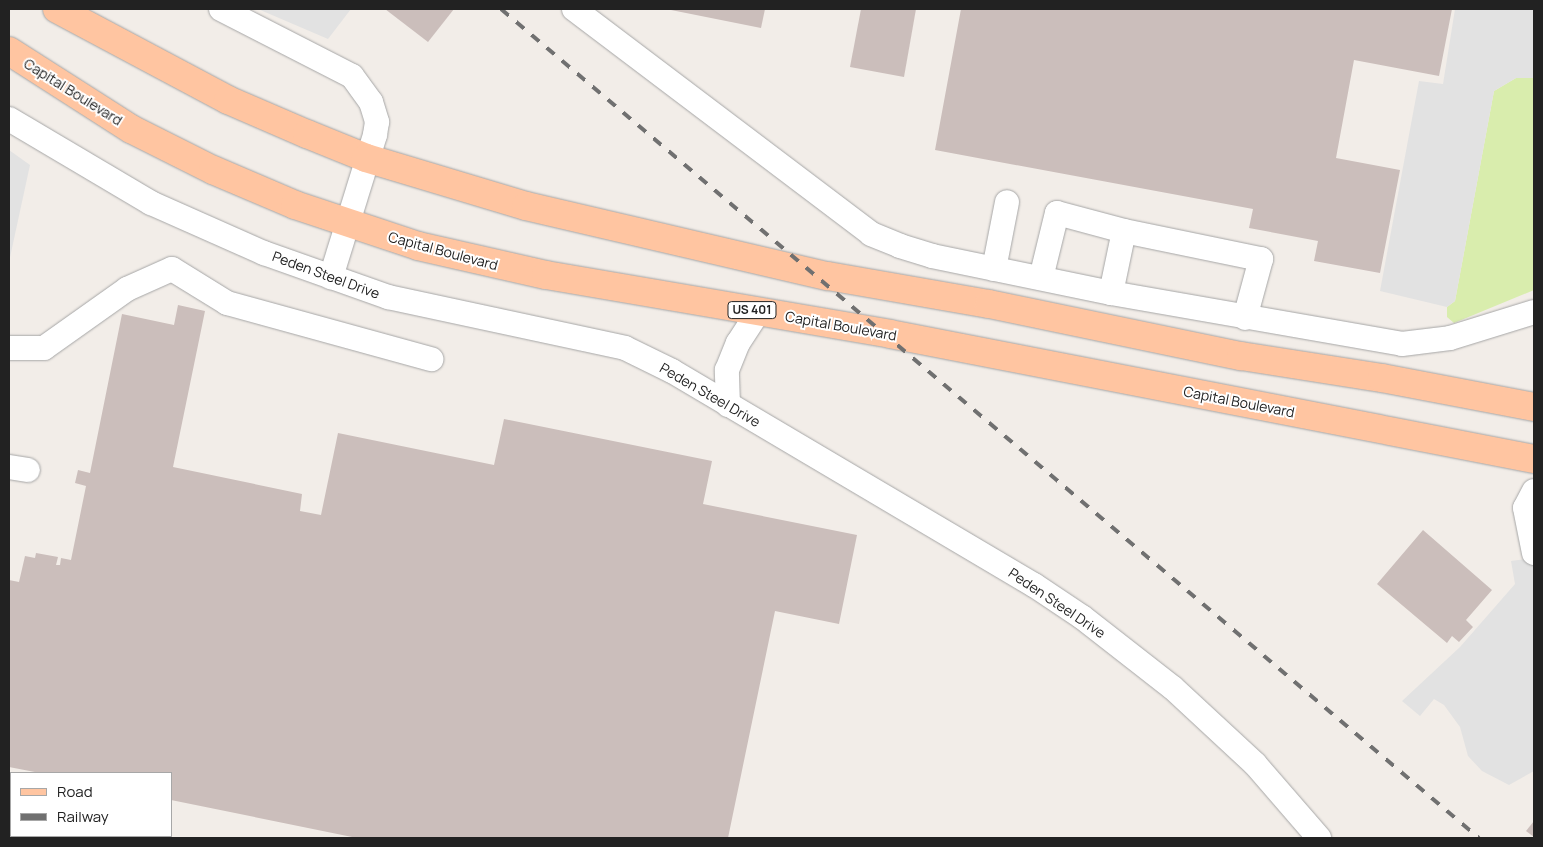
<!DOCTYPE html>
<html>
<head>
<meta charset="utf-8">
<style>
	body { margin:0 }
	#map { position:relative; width:1543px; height:847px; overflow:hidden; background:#f2ede8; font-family:Manrope,sans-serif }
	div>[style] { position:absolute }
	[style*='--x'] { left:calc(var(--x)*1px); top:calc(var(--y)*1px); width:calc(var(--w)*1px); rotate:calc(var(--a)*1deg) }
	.grass>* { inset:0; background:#d9edad }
	.parking>* { inset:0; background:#e2e2e2 }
	.building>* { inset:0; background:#cbbebb }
	.roads { filter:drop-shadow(0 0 1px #a6a6a6) drop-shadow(0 0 1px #a6a6a6) }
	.minor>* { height:24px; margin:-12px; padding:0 12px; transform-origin:12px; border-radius:12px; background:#fff }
	.major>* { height:28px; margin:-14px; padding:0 14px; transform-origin:14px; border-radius:14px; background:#ffc5a1 }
	.rail>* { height:4px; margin-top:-2px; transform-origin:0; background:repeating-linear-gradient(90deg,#707070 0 10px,transparent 0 20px) }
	span { translate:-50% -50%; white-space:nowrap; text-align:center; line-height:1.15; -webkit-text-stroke:4px #fff; paint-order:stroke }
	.shield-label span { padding:1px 4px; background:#fff; border:1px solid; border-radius:4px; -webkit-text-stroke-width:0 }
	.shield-label { font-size:12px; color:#222; font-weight:700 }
	.street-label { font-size:14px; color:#222 }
	.frame { position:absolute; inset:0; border:10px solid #222; pointer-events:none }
	.legend { position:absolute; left:10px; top:772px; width:162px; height:65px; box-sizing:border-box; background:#fff; border:1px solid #a7a7a7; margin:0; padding:6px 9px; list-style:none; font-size:15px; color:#222 }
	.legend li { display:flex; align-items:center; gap:10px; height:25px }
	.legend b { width:25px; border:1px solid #a7a7a7 }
</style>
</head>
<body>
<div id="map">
	<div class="grass">
		<div style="clip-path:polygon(1516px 78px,1534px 78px,1534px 290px,1454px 323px,1447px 317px,1447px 307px,1455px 301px,1494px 91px)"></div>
	</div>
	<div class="parking">
		<div style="clip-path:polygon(258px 9px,351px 9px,328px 39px)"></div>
		<div style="clip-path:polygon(1455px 9px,1534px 9px,1534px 78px,1516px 78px,1494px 91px,1455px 301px,1447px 307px,1380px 291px,1419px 81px,1443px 84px)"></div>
		<div style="clip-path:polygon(9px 150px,30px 165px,9px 262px)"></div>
		<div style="clip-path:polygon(1534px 558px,1534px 771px,1509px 785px,1482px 771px,1468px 756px,1460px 727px,1444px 705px,1434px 699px,1420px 716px,1402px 701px,1460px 647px,1515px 584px,1511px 561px)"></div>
	</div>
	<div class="building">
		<div style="clip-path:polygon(385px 9px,454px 9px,428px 42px)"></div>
		<div style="clip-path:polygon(666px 9px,765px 9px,761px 28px)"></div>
		<div style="clip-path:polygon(861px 9px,916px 9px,904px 77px,850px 67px)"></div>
		<div style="clip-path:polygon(961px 9px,1452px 9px,1439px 76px,1354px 60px,1336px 158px,1400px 170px,1380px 273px,1314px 261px,1318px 241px,1249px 228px,1253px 209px,935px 150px)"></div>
		<div style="clip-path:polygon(178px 305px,205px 311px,173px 467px,302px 494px,300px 511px,321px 515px,338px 433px,494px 465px,504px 419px,712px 461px,703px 504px,857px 535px,839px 624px,775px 611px,728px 838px,357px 838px,171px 800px,171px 773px,40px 773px,9px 767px,9px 580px,19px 582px,25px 556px,35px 558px,36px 553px,58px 557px,56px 565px,60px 565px,61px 558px,71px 560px,86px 486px,75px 483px,78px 470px,90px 473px,122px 314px,174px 325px)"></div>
		<div style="clip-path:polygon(1423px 530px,1492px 590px,1466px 620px,1473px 627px,1459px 642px,1452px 636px,1447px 643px,1377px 584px)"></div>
		<div style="clip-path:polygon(1534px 821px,1534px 837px,1526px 831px)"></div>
	</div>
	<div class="roads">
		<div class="minor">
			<div style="--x:221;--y:9;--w:147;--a:27.1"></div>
			<div style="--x:352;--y:76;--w:32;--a:54"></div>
			<div style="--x:371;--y:102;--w:21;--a:73"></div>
			<div style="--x:377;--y:122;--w:13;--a:99"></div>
			<div style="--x:375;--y:135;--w:149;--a:107.2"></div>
			<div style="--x:574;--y:9;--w:373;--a:37.1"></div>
			<div style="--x:871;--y:234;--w:31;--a:22"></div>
			<div style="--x:900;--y:246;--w:34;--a:17"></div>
			<div style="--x:932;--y:256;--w:183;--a:11.7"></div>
			<div style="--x:1111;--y:293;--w:295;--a:9.9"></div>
			<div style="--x:1402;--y:344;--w:48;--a:-7.1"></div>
			<div style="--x:1450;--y:338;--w:88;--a:-17.2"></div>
			<div style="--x:9;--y:119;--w:165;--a:30.6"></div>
			<div style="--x:151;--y:203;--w:124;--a:23.9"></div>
			<div style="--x:264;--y:253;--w:132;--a:19.5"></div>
			<div style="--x:388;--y:297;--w:242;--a:12.1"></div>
			<div style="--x:625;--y:348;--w:52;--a:26.1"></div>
			<div style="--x:672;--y:371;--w:421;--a:30.6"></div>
			<div style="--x:1034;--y:585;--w:58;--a:33.7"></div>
			<div style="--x:1082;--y:617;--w:115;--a:38"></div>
			<div style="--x:1173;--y:688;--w:112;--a:42.8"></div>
			<div style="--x:1255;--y:764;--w:98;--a:49.1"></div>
			<div style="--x:994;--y:269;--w:68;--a:-79"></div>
			<div style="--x:1041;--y:278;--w:67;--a:-76.2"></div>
			<div style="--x:1057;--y:213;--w:69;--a:15"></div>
			<div style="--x:1111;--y:293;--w:63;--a:-78.2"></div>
			<div style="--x:1124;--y:231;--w:140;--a:11.6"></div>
			<div style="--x:1261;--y:259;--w:61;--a:105.2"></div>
			<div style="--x:9;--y:348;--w:35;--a:0"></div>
			<div style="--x:44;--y:348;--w:102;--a:-35.4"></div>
			<div style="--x:127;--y:289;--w:49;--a:-24"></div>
			<div style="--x:172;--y:269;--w:65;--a:31.7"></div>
			<div style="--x:227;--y:303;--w:212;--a:15.4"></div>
			<div style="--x:728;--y:405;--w:35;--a:-92"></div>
			<div style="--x:727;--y:370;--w:29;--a:-68"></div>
			<div style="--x:738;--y:343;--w:38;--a:-57"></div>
			<div style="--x:9;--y:467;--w:19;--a:9"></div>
			<div style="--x:1534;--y:491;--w:19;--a:118"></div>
			<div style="--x:1525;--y:508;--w:46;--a:78.7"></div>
		</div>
		<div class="major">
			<div style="--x:57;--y:9;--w:194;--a:28"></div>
			<div style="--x:228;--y:100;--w:86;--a:23.3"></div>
			<div style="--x:307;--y:134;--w:64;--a:22.1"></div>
			<div style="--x:366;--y:158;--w:167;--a:16.7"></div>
			<div style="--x:526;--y:206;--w:310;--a:13.1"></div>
			<div style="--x:828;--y:276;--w:163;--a:9.9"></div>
			<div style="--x:989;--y:304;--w:257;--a:11.7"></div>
			<div style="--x:1241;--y:356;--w:143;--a:8.9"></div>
			<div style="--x:1382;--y:378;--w:155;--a:10.8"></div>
			<div style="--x:9;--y:51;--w:145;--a:32.6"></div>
			<div style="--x:131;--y:129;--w:92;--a:26.6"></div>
			<div style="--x:213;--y:170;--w:89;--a:23.1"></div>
			<div style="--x:295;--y:205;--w:130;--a:18.4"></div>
			<div style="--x:418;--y:246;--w:131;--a:12.8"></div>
			<div style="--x:546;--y:275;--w:349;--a:9.7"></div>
			<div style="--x:890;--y:334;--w:656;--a:10.98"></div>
		</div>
	</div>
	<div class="rail">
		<div style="--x:501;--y:9;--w:1282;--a:40.29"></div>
	</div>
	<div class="shield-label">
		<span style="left:752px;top:310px">US 401</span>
	</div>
	<div class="street-label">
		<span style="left:73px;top:92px;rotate:32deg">Capital Boulevard</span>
		<span style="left:443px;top:251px;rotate:15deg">Capital Boulevard</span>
		<span style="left:326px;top:275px;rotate:20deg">Peden Steel Drive</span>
		<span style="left:841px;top:326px;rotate:10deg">Capital Boulevard</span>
		<span style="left:710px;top:395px;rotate:30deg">Peden Steel Drive</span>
		<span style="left:1239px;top:402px;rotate:11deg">Capital Boulevard</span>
		<span style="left:1057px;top:603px;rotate:34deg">Peden Steel Drive</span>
	</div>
	<div class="frame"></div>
	<ul class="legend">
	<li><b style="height:6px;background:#ffc5a1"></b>Road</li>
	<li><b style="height:6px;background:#707070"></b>Railway</li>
	</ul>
</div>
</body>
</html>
